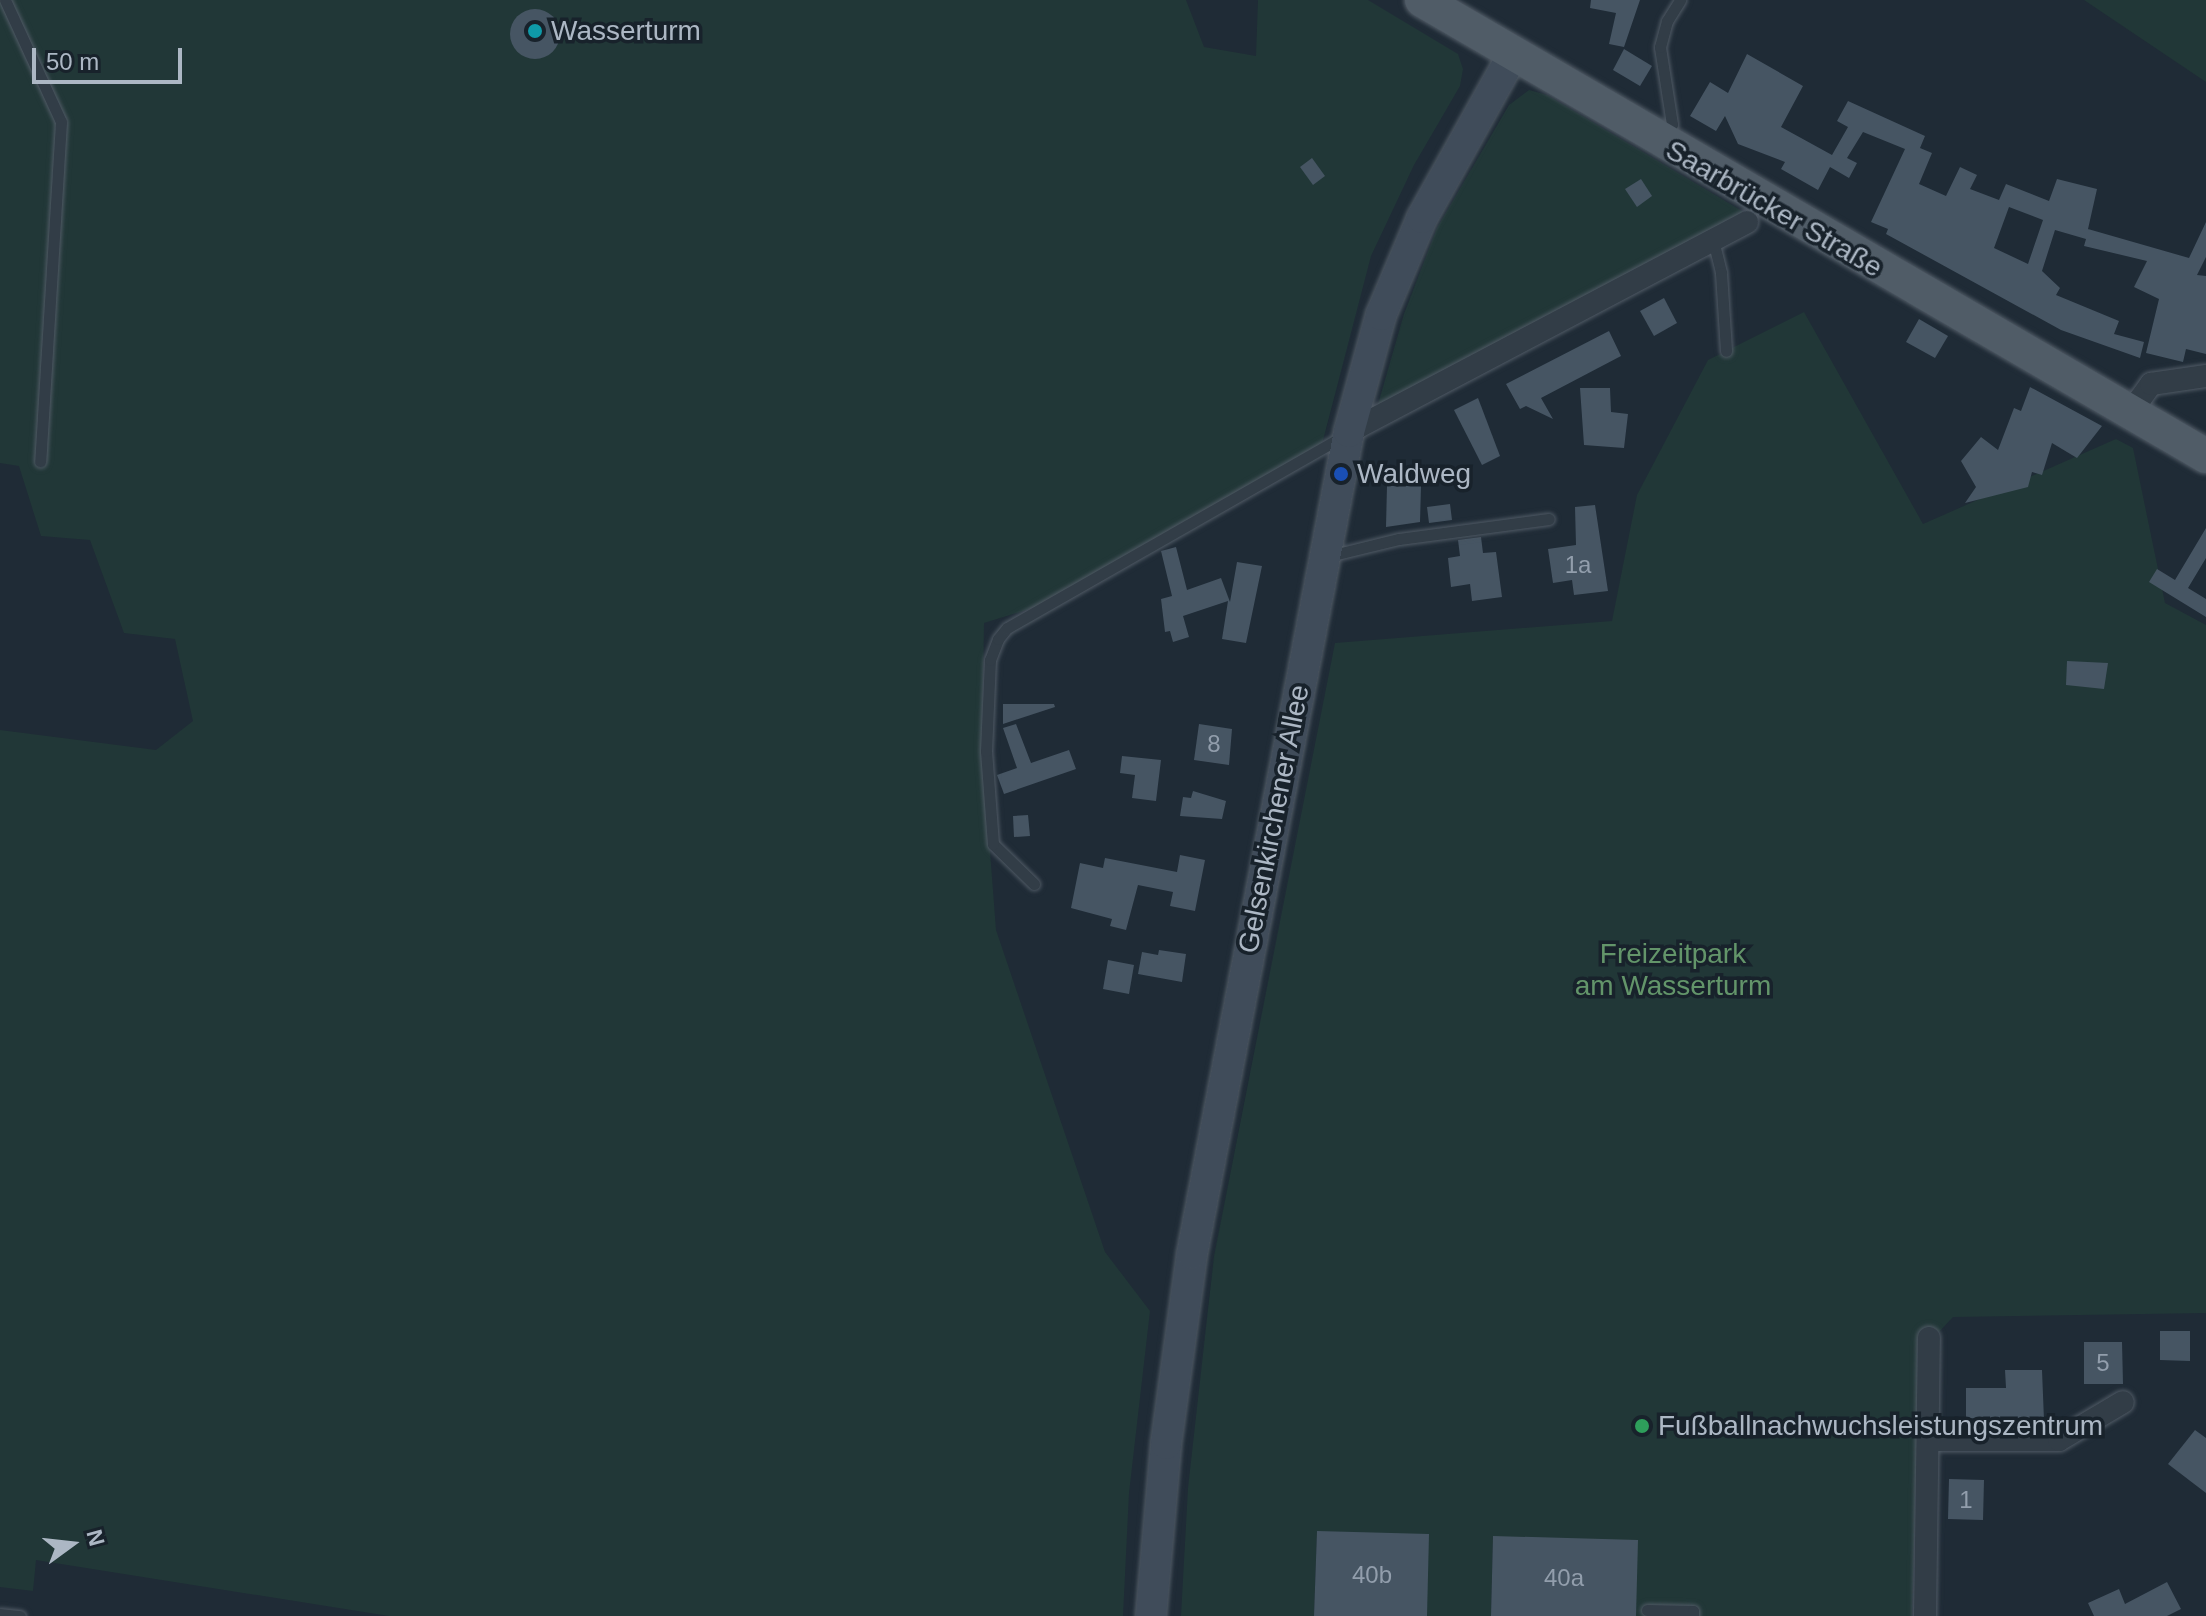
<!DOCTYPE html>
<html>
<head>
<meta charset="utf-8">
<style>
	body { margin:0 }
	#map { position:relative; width:2206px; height:1616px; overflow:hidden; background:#1f2b36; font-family:Arial,sans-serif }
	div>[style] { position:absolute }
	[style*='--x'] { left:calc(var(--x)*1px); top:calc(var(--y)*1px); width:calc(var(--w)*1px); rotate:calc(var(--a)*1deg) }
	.green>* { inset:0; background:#213737 }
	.building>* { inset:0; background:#465563 }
	.round { border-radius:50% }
	.roads { filter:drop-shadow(0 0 2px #505a65) drop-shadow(0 0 2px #505a65) }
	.service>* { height:11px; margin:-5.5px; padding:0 5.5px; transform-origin:5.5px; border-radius:5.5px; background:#323d47 }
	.minor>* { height:22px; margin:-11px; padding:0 11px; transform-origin:11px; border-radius:11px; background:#323d47 }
	.secondary>* { height:30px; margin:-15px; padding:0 15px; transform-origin:15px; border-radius:15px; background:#404c5a }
	.primary>* { height:34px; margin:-17px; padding:0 17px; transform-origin:17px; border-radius:17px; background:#505c67 }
	.dots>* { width:22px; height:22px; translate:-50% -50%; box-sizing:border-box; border:4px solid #18222b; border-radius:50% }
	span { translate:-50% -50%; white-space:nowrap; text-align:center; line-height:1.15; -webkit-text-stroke:7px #18222b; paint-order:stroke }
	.number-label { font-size:24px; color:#929eac }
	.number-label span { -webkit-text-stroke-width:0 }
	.poi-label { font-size:28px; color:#acb7c4 }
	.left { translate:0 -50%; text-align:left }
	.street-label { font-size:28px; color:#acb7c4 }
	.park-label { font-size:28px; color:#63956a }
	.north { position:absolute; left:32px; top:1504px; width:80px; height:80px; -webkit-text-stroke:6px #18222b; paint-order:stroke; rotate:75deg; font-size:22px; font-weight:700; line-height:32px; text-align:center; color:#acb7c4 }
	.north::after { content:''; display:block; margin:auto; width:28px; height:36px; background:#acb7c4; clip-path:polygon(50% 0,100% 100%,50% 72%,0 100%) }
	.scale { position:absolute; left:32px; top:48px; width:150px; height:36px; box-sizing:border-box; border:4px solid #acb7c4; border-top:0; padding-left:10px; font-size:24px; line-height:28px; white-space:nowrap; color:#acb7c4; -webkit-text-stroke:6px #18222b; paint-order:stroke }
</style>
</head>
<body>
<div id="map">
	<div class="green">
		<div style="clip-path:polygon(0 0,1186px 0,1204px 47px,1256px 56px,1258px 0,1368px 0,1458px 54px,1463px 69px,1460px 86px,1414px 165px,1371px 256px,1322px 444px,1036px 607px,984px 623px,982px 746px,996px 930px,1105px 1252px,1150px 1311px,1129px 1493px,1123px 1616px,389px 1616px,36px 1560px,33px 1591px,0 1587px,0 730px,156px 750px,193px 721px,175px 639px,124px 633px,90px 540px,41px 536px,19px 466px,0 463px)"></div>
		<div style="clip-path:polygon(2084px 0,2206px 0,2206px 82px)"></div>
		<div style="clip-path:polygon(1529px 90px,1547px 95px,1747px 214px,1377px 408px,1404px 314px,1437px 228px,1509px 105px)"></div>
		<div style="clip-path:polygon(1804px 312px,1923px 524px,2116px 439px,2133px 448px,2165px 603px,2206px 625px,2206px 1313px,1953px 1317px,1939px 1332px,1920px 1331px,1912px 1616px,1636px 1616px,1493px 1537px,1491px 1616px,1427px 1616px,1317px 1531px,1314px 1616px,1181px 1616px,1188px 1488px,1214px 1256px,1335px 643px,1612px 621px,1637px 495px,1708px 360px)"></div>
	</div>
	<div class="building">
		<div style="clip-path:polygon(1591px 0,1640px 0,1624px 47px,1609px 44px,1616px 13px,1590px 8px)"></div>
		<div class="round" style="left:510px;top:9px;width:50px;height:50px"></div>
		<div style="clip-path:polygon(1624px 49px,1652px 66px,1640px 86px,1613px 70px)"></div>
		<div style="clip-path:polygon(evenodd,1747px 54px,1803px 86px,1781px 127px,1832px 155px,1848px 127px,1837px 121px,1848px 101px,1925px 136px,1920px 148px,1932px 153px,1919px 184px,1946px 196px,1960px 167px,1977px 175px,1970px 189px,1999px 200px,2006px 184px,2049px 201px,2057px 179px,2097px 189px,2086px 238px,2088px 229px,2189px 258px,2206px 222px,2206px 257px,2197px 275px,2206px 276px,2206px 354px,2186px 349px,2183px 362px,2146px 353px,2159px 299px,2134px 287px,2147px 261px,2084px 246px,2086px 239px,2055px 230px,2042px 271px,2060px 288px,2056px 295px,2119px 321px,2114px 334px,2144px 342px,2140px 358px,2061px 330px,1886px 234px,1888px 229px,1871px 222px,1905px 149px,1863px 132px,1847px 158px,1857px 163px,1849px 178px,1830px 167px,1818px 190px,1781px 169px,1785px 162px,1738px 144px,1725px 116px,1716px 131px,1690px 116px,1710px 82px,1728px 93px,1747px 54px,2009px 207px,2043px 220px,2028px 264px,1994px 248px,2009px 207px)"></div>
		<div style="clip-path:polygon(1312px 158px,1325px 176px,1313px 185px,1300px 167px)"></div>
		<div style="clip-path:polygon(1641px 179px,1652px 196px,1637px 207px,1625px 189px)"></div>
		<div style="clip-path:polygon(1664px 298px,1677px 323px,1654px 336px,1640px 311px)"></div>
		<div style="clip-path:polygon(1919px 319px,1948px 336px,1935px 358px,1906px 342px)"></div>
		<div style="clip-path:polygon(1609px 331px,1621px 356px,1541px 398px,1553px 419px,1526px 406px,1520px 409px,1506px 384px)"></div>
		<div style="clip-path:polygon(2030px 387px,2102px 426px,2077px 458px,2052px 443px,2042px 475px,2032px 472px,2028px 487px,1965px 503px,1976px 487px,1961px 461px,1981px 437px,1998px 450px,2014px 408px,2021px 411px)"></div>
		<div style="clip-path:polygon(1580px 388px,1610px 388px,1611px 412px,1628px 414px,1624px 448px,1584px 445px)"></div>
		<div style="clip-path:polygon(1478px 398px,1500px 456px,1482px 465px,1454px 410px)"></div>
		<div style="clip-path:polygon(1387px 486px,1421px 486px,1420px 522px,1386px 527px)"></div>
		<div style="clip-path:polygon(1450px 504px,1452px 520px,1429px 523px,1427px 507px)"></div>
		<div style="clip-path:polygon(1595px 505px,1608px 591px,1574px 595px,1572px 580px,1553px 583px,1548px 549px,1576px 545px,1575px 507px)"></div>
		<div style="clip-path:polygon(2206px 528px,2206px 558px,2188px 588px,2206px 599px,2206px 617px,2149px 582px,2157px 569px,2175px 580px)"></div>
		<div style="clip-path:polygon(1481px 537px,1483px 553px,1496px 552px,1502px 597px,1472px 601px,1470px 584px,1451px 587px,1448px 558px,1460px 556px,1458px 540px)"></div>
		<div style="clip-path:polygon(1176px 547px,1187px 590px,1221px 578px,1230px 602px,1237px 562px,1262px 566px,1246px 643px,1222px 639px,1228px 601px,1183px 616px,1189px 637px,1173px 642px,1170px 631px,1165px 632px,1161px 599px,1172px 596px,1161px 551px)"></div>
		<div style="clip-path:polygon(2067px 661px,2108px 663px,2104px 689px,2066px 685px)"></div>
		<div style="clip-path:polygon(1003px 704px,1054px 704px,1055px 707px,1003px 724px)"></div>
		<div style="clip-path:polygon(1016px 724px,1031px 763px,1069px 750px,1076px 769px,1004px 794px,997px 775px,1017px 768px,1003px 728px)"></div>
		<div style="clip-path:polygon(1199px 724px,1232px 729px,1229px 765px,1194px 760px)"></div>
		<div style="clip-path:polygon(1122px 756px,1161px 760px,1156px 801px,1132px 798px,1135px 775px,1120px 773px)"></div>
		<div style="clip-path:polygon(1193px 791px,1226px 801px,1222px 819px,1180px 816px,1183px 797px,1191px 798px)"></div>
		<div style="clip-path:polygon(1028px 815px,1030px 836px,1014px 837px,1013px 816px)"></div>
		<div style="clip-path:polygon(1180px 855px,1205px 860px,1195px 911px,1170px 906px,1173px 892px,1138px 885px,1126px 930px,1110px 926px,1112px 919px,1071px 908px,1080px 863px,1103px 868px,1105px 858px,1177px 872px)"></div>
		<div style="clip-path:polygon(1159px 950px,1186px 954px,1182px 982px,1138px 974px,1142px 952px,1158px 955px)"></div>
		<div style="clip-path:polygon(1108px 960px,1134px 965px,1129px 994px,1103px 989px)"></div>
		<div style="clip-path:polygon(2160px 1331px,2190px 1331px,2190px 1361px,2160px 1360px)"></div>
		<div style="clip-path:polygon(2084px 1342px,2122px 1342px,2123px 1384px,2084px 1384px)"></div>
		<div style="clip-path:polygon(2005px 1370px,2042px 1370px,2044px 1420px,1966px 1418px,1966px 1388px,2006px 1388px)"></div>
		<div style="clip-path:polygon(2195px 1430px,2206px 1438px,2206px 1493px,2168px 1464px)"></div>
		<div style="clip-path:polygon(1949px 1479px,1984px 1480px,1983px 1520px,1948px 1519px)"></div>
		<div style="clip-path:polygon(1317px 1531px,1429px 1534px,1427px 1616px,1314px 1616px)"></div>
		<div style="clip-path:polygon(1493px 1536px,1638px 1540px,1636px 1616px,1491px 1616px)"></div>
		<div style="clip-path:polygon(2167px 1582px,2181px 1609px,2167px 1616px,2094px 1616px,2088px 1603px,2119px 1589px,2125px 1604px)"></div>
	</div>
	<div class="roads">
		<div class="service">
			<div style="--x:5;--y:0;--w:134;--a:65.3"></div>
			<div style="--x:61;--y:122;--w:340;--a:93.5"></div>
			<div style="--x:1666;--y:136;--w:13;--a:-63"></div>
			<div style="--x:1672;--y:124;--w:78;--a:-98.9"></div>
			<div style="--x:1660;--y:47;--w:27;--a:-75"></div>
			<div style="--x:1667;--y:21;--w:25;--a:-58"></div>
			<div style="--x:1713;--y:240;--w:34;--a:76"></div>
			<div style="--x:1721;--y:273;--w:78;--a:86.3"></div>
			<div style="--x:1329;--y:556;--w:72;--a:-13.7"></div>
			<div style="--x:1399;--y:539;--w:151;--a:-7.6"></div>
			<div style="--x:1034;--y:884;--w:57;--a:-135.7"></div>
			<div style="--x:993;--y:844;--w:93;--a:-94.3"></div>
			<div style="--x:986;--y:751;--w:91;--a:-87.5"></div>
			<div style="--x:990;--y:660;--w:22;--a:-69"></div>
			<div style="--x:998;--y:639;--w:14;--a:-51"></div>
			<div style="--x:1007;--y:628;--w:386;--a:-29.7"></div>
			<div style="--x:1647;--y:1610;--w:46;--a:1.2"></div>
			<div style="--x:1693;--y:1611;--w:5;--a:90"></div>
			<div style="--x:0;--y:1614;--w:20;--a:6"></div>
		</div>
		<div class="minor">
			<div style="--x:2130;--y:413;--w:36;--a:-54"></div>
			<div style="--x:2151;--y:384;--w:56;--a:-8.3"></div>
			<div style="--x:1349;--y:432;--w:450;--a:-27.8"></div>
			<div style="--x:1930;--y:1440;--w:129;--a:0"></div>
			<div style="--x:2059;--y:1440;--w:74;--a:-30.7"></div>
			<div style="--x:1925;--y:1616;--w:278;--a:-89.2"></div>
		</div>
		<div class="secondary">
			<div style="--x:1151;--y:1616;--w:173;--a:-85"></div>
			<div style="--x:1166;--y:1444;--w:192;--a:-82.2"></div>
			<div style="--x:1192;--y:1254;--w:837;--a:-79.19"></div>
			<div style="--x:1349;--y:432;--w:121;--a:-74.7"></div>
			<div style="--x:1381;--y:315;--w:105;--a:-67.1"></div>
			<div style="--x:1422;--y:218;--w:185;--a:-60.9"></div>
		</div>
		<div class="primary">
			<div style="--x:1422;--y:0;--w:907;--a:30.18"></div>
		</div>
	</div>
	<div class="dots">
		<div style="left:535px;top:31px;background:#0f9aa8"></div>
		<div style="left:1341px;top:474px;background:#1a4fb4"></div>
		<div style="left:1642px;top:1426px;background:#2e9e5b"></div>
	</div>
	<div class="number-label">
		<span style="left:1578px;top:565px">1a</span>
		<span style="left:1214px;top:744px">8</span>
		<span style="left:2103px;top:1363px">5</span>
		<span style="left:1966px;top:1500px">1</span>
		<span style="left:1372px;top:1575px">40b</span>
		<span style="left:1564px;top:1578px">40a</span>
	</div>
	<div class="poi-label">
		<span class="left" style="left:551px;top:31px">Wasserturm</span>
		<span class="left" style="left:1357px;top:474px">Waldweg</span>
		<span class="left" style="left:1658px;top:1426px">Fußballnachwuchsleistungszentrum</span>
	</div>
	<div class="street-label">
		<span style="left:1774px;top:209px;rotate:30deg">Saarbrücker Straße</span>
		<span style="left:1274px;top:819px;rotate:-79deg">Gelsenkirchener Allee</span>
	</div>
	<div class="park-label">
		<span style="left:1673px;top:970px">Freizeitpark<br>am Wasserturm</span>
	</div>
	<div class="north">N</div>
	<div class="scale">50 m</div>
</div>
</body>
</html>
